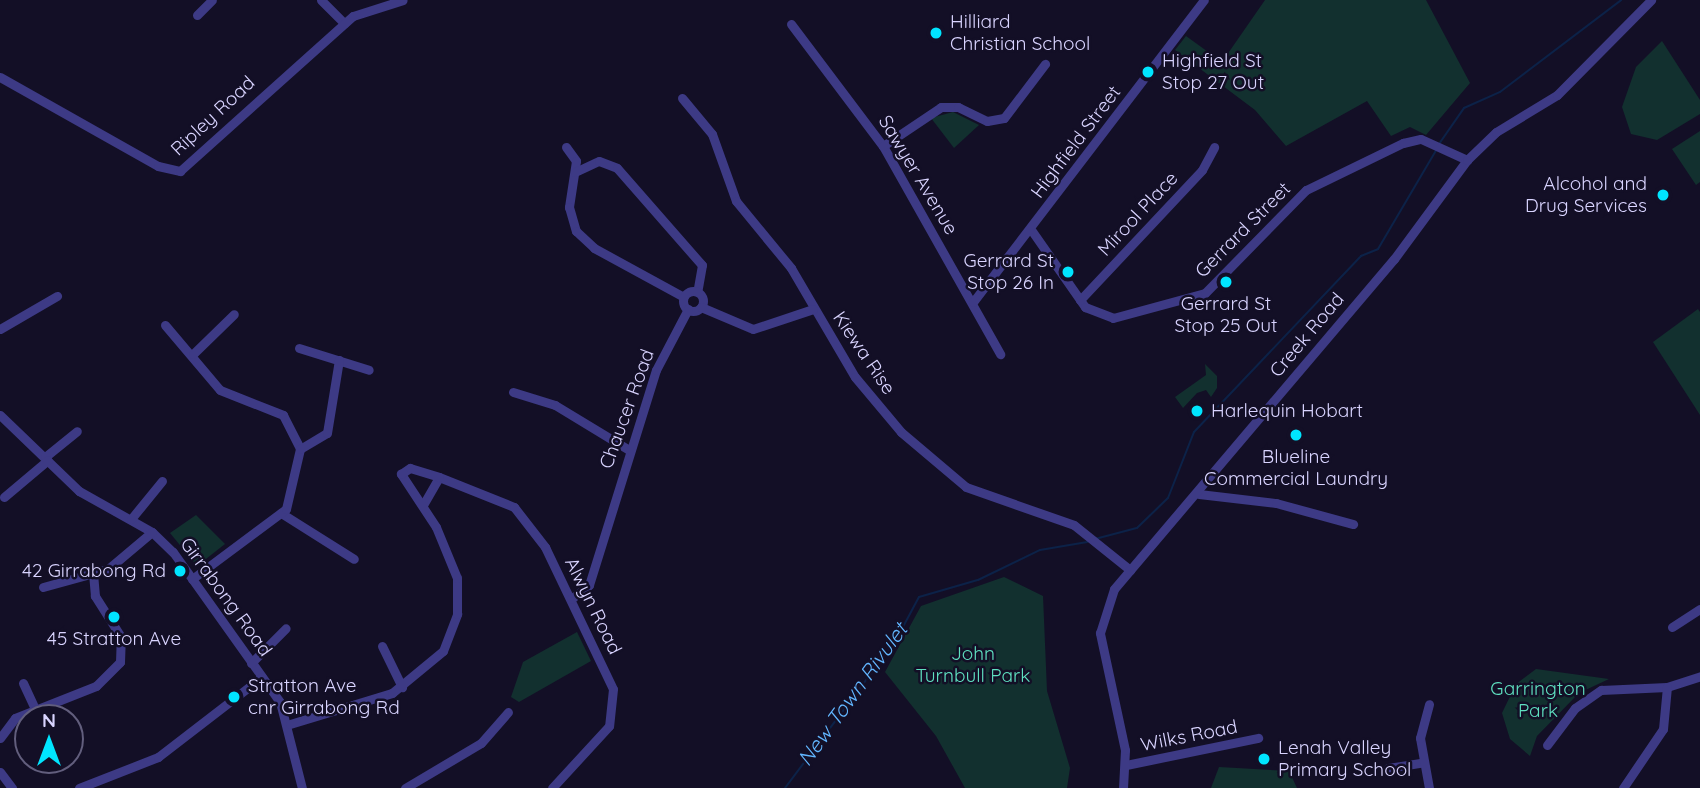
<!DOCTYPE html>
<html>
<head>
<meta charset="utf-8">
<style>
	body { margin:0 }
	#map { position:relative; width:1700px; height:788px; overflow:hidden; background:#130f26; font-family:Quicksand,sans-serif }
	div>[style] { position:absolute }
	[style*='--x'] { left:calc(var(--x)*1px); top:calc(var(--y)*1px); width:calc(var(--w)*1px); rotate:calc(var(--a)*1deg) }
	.green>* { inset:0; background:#12302f }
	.stream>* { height:2px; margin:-1px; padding:0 1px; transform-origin:1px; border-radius:1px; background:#0c2248 }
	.minor>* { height:9px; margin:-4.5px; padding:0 4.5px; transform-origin:4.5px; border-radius:4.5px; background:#3d3a85 }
	.minor>.ring { margin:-4.5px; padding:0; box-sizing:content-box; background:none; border:9px solid #3d3a85; border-radius:50% }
	.dots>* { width:19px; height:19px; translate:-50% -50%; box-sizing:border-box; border:4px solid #130f26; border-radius:50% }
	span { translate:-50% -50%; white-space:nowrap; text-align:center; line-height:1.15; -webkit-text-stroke:5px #130f26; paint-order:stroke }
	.poi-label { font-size:19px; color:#d9d4ff }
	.left { translate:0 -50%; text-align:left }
	.right { translate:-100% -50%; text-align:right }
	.street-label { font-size:19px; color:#d9d4ff }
	.park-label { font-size:19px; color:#5fe0c0 }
	.water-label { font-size:21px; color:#62b6ff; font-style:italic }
	.north { position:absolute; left:14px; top:704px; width:70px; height:70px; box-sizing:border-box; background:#130f26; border:2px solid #625e7d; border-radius:50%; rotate:0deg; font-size:19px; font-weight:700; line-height:28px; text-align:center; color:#d9d4ff }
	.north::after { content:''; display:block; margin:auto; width:24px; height:32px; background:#00e5ff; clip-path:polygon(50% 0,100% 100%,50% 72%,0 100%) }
</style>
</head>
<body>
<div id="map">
	<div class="green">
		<div style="clip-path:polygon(1265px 0,1426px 0,1470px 83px,1426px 135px,1410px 127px,1391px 136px,1367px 101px,1286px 146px,1255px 110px,1175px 50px,1186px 36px,1222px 62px)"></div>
		<div style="clip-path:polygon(1662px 41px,1700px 100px,1700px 114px,1657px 140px,1631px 134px,1622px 107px,1636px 67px)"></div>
		<div style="clip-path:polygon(953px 112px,979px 125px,954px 148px,931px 118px)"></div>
		<div style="clip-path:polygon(1700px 131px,1700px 182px,1696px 185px,1672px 149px)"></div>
		<div style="clip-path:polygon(1698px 309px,1700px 312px,1700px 415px,1653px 342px)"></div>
		<div style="clip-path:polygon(1205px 364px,1217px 376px,1217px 388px,1211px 397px,1206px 390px,1197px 393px,1183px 408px,1175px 397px,1206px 375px)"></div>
		<div style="clip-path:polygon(196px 515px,225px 544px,197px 566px,170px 533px)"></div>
		<div style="clip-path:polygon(1004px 577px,1043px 596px,1047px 691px,1070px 768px,1067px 788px,965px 788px,936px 736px,885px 672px,921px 606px)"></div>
		<div style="clip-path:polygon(577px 632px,591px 661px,519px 702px,511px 697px,523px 662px)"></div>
		<div style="clip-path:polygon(1536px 669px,1609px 679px,1579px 693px,1537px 736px,1530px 756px,1510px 739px,1502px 713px,1516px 684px)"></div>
		<div style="clip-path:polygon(1219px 767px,1289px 771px,1297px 788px,1211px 788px)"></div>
	</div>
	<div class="stream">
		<div style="--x:1439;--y:144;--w:44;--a:-55.2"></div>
		<div style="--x:1464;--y:108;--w:39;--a:-24"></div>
		<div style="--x:1500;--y:92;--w:152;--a:-37.2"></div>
		<div style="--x:1095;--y:539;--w:43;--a:-14.7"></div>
		<div style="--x:1137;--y:528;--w:43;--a:-44.1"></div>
		<div style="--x:1168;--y:498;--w:71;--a:-68.5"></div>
		<div style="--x:1194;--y:432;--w:243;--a:-46.5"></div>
		<div style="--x:1361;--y:256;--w:18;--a:-22"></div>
		<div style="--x:1378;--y:249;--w:116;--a:-59.5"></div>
		<div style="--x:785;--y:788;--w:185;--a:-53.1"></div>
		<div style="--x:896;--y:640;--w:49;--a:-61.9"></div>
		<div style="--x:919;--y:597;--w:61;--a:-16.1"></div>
		<div style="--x:978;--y:580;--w:69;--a:-25.8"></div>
		<div style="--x:1040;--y:550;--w:48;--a:-9.7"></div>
	</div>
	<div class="minor">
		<div style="--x:321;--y:0;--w:33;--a:45"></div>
		<div style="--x:197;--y:15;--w:21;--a:-45"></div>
		<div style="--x:791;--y:24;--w:153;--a:53"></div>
		<div style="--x:883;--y:146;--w:239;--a:60.6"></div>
		<div style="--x:0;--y:77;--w:181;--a:29.4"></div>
		<div style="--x:158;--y:166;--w:23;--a:13"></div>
		<div style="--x:180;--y:171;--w:232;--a:-41.9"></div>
		<div style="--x:353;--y:16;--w:52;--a:-17.7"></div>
		<div style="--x:682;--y:98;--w:47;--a:50.2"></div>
		<div style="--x:712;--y:134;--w:71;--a:70.3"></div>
		<div style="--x:736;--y:201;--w:87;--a:50.6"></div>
		<div style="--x:791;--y:268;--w:126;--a:59.6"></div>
		<div style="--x:855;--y:377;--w:72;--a:50.1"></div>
		<div style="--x:901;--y:432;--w:85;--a:40.2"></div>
		<div style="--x:966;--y:487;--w:114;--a:19.4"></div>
		<div style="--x:1074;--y:525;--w:72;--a:38.8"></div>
		<div style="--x:883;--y:146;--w:70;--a:-33.9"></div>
		<div style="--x:941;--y:107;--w:17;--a:0"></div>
		<div style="--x:958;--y:107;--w:32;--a:26"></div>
		<div style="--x:987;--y:121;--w:17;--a:-10"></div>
		<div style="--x:1004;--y:118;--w:68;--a:-52.8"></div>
		<div style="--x:566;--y:147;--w:17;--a:54"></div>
		<div style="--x:576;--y:161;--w:47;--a:98.7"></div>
		<div style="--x:569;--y:207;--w:25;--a:74"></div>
		<div style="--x:576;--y:231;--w:25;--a:43"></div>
		<div style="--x:594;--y:248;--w:102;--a:28.6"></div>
		<div style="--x:575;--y:172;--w:26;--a:-25"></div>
		<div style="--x:599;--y:161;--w:19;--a:21"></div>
		<div style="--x:617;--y:168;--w:129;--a:48.8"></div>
		<div style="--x:702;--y:265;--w:27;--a:100"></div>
		<div style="--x:1032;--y:231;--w:93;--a:55.1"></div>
		<div style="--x:1085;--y:307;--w:30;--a:21"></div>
		<div style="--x:1113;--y:318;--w:95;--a:-15.2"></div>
		<div style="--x:1205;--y:293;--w:144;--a:-45.6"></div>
		<div style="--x:1306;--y:190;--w:108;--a:-25.9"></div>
		<div style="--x:1403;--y:143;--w:18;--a:-13"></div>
		<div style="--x:1421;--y:139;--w:51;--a:24.5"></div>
		<div class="ring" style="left:683px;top:291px;width:11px;height:11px"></div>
		<div style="--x:1080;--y:300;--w:178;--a:-46.8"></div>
		<div style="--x:1202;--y:170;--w:26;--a:-62"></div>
		<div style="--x:973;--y:302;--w:380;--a:-52.6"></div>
		<div style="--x:701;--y:307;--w:56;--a:22.9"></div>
		<div style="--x:753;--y:329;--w:63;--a:-18.4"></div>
		<div style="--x:165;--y:325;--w:85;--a:49.8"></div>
		<div style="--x:220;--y:390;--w:68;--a:21.6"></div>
		<div style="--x:283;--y:415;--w:38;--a:63"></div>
		<div style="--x:0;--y:329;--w:66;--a:-30.1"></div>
		<div style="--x:299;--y:348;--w:73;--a:17.4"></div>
		<div style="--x:193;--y:354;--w:57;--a:-44.3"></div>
		<div style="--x:513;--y:392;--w:44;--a:17.2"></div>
		<div style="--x:555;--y:405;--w:87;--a:31.3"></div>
		<div style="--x:0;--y:415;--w:110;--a:43.9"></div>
		<div style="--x:79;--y:491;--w:84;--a:29.3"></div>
		<div style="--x:152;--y:532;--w:29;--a:44"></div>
		<div style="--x:173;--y:552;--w:184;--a:54.5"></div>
		<div style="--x:280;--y:702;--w:89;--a:75.7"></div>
		<div style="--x:45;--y:457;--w:41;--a:-39.1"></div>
		<div style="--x:1199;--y:494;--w:78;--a:6.7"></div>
		<div style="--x:1276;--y:503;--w:80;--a:15.3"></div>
		<div style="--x:4;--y:497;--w:57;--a:-40.1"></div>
		<div style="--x:423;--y:505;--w:32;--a:-60"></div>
		<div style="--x:439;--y:477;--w:81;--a:21.8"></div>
		<div style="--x:514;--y:507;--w:51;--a:52.2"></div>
		<div style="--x:545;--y:547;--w:157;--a:64.4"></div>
		<div style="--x:613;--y:689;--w:37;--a:96"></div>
		<div style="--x:609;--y:726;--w:84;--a:132.6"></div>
		<div style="--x:281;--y:513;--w:86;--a:32.2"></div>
		<div style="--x:131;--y:519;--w:49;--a:-50.8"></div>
		<div style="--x:192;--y:579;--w:117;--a:-36.7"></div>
		<div style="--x:286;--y:509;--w:62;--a:-76.9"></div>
		<div style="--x:300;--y:449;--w:31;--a:-31"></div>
		<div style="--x:327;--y:433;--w:74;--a:-80.7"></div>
		<div style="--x:43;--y:587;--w:67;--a:-15.5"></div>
		<div style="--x:108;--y:569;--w:57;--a:-40.1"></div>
		<div style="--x:571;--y:599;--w:23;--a:-38"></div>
		<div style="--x:589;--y:585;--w:225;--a:-72.7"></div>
		<div style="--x:656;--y:370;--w:69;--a:-62.3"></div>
		<div style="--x:1672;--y:627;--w:33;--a:-33"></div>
		<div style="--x:382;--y:646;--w:46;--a:64"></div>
		<div style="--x:251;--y:663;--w:49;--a:-45"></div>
		<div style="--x:23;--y:683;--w:29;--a:65"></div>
		<div style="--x:290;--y:724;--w:107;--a:-16.9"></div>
		<div style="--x:392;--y:693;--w:66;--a:-39.5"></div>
		<div style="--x:443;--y:651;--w:40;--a:-69"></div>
		<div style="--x:457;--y:614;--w:36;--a:-90"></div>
		<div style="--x:457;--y:578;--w:55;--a:-112.4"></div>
		<div style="--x:436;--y:527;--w:64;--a:-123.4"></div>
		<div style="--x:401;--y:474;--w:11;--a:-34"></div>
		<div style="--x:410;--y:468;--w:30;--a:17"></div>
		<div style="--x:0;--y:738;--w:25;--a:-53"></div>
		<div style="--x:15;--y:718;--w:87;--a:-21.6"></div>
		<div style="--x:96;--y:686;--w:34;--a:-45"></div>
		<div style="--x:120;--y:662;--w:25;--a:-88"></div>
		<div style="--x:121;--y:637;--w:49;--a:-122.4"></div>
		<div style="--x:95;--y:596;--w:23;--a:-95"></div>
		<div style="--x:1547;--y:745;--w:46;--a:-52.9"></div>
		<div style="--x:1575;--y:708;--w:32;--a:-35"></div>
		<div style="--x:1601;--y:690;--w:66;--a:-2.6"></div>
		<div style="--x:1667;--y:687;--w:35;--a:-18"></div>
		<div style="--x:1126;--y:765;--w:135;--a:-11.6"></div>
		<div style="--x:1388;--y:768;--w:36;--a:-9"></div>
		<div style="--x:0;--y:772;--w:20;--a:53"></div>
		<div style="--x:79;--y:788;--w:85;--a:-21.4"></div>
		<div style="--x:158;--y:757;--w:131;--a:-37.6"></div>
		<div style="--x:405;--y:788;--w:88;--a:-30.6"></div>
		<div style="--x:481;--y:743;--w:41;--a:-48.9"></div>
		<div style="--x:1123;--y:788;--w:38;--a:-87"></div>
		<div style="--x:1125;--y:750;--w:120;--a:-102.1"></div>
		<div style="--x:1100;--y:633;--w:46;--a:-72.3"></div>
		<div style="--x:1114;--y:589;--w:433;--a:-49.7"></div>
		<div style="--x:1394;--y:259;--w:123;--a:-53.6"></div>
		<div style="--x:1467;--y:160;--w:40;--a:-44"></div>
		<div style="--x:1496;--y:132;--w:71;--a:-31.2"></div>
		<div style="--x:1557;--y:95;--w:134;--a:-45.3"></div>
		<div style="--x:1429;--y:788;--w:51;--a:-100.2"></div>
		<div style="--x:1420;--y:738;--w:35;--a:-75"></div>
		<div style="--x:1623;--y:788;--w:71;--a:-55.9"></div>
		<div style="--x:1663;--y:729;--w:42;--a:-84.6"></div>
	</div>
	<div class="dots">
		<div style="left:936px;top:33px;background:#00e5ff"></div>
		<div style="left:1148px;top:72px;background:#00e5ff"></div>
		<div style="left:1663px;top:195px;background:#00e5ff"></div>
		<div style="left:1068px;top:272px;background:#00e5ff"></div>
		<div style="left:1226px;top:282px;background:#00e5ff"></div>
		<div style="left:1197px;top:411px;background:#00e5ff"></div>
		<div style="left:1296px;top:435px;background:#00e5ff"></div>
		<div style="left:180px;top:571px;background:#00e5ff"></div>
		<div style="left:114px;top:617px;background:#00e5ff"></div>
		<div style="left:234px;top:697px;background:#00e5ff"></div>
		<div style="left:1264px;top:759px;background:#00e5ff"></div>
	</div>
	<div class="poi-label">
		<span class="left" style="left:950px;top:33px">Hilliard<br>Christian School</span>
		<span class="left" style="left:1162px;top:72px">Highfield St<br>Stop 27 Out</span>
		<span class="right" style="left:1647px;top:195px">Alcohol and<br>Drug Services</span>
		<span class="right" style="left:1054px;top:272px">Gerrard St<br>Stop 26 In</span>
		<span style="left:1226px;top:315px">Gerrard St<br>Stop 25 Out</span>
		<span class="left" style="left:1211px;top:411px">Harlequin Hobart</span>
		<span style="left:1296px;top:468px">Blueline<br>Commercial Laundry</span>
		<span class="right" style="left:166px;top:571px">42 Girrabong Rd</span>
		<span style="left:114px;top:639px">45 Stratton Ave</span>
		<span class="left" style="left:248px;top:697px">Stratton Ave<br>cnr Girrabong Rd</span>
		<span class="left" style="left:1278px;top:759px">Lenah Valley<br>Primary School</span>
	</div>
	<div class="street-label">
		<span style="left:213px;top:116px;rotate:-43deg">Ripley Road</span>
		<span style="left:1076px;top:142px;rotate:-53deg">Highfield Street</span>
		<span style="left:918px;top:175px;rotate:59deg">Sawyer Avenue</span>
		<span style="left:1138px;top:214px;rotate:-47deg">Mirool Place</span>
		<span style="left:1243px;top:230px;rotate:-45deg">Gerrard Street</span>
		<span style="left:1307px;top:335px;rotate:-50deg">Creek Road</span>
		<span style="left:864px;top:353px;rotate:56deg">Kiewa Rise</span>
		<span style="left:627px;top:409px;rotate:-70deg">Chaucer Road</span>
		<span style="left:226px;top:597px;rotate:54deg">Girrabong Road</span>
		<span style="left:593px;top:606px;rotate:64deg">Alwyn Road</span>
		<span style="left:1189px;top:736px;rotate:-11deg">Wilks Road</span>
	</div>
	<div class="park-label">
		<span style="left:973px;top:665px">John<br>Turnbull Park</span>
		<span style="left:1538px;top:700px">Garrington<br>Park</span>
	</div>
	<div class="water-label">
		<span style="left:852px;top:694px;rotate:-54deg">New Town Rivulet</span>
	</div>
	<div class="north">N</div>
</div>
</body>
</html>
